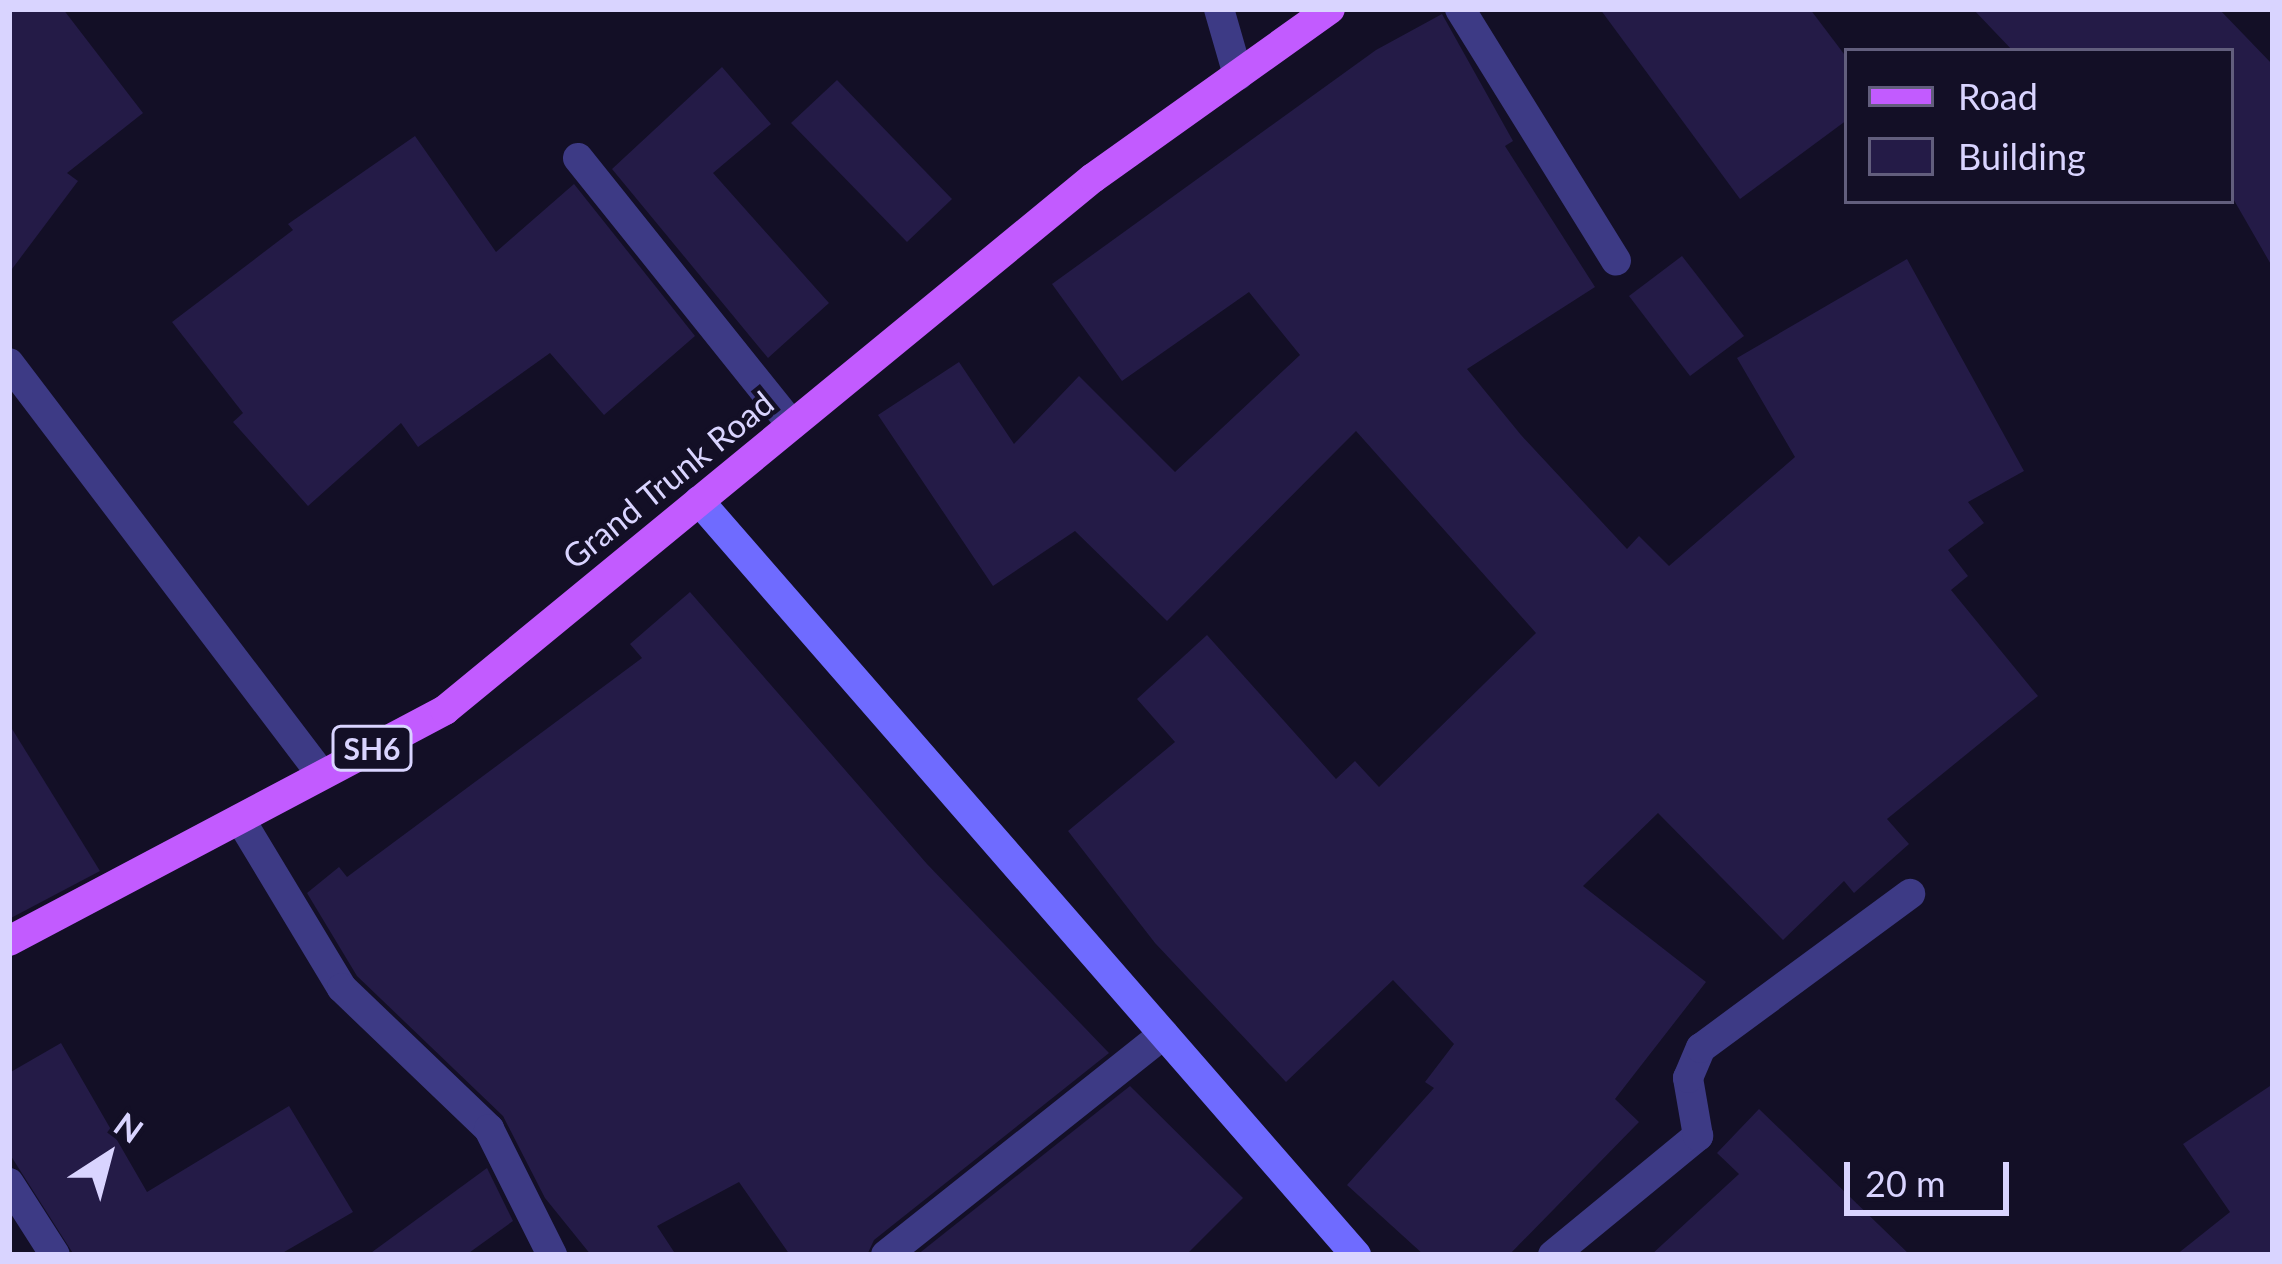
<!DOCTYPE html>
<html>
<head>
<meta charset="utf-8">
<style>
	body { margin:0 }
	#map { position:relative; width:2282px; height:1264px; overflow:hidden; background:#130f26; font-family:Lato,sans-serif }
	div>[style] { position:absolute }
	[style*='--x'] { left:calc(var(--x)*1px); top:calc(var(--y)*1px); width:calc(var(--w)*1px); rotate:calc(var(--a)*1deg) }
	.building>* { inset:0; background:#241b47 }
	.street>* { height:30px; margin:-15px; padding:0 15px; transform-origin:15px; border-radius:15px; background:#3d3a85 }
	.secondary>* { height:30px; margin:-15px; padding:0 15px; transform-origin:15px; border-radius:15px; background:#6f6bff }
	.primary>* { height:30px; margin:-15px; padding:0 15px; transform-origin:15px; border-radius:15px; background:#c25bff }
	span { translate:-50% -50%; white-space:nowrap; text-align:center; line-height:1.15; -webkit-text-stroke:9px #130f26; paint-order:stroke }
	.shield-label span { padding:3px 9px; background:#130f26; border:3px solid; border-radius:9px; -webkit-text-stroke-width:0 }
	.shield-label { font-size:30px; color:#d9d4ff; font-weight:700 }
	.street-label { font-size:33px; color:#d9d4ff }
	.frame { position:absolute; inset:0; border:12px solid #d9d4ff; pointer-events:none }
	.legend { position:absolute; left:1844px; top:48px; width:390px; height:156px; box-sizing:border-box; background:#130f26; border:3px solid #625e7d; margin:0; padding:15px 21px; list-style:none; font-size:36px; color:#d9d4ff }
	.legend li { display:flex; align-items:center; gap:24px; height:60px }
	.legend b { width:60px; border:3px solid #625e7d }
	.north { position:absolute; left:48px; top:1096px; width:120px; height:120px; -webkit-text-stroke:9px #130f26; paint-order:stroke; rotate:36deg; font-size:33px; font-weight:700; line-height:48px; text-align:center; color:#d9d4ff }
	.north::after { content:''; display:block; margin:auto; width:42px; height:54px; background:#d9d4ff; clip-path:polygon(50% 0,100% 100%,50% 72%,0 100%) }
	.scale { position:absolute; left:1844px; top:1162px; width:165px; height:54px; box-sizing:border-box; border:6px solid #d9d4ff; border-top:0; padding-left:15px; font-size:36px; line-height:42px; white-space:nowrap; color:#d9d4ff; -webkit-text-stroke:9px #130f26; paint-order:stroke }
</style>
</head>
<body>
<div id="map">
	<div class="building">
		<div style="clip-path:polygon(9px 9px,63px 9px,143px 113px,67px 173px,78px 181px,9px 273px)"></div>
		<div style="clip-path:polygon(1600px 9px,1810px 9px,1847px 58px,1847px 120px,1740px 199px)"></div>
		<div style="clip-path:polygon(1973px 9px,2219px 9px,2273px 65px,2273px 268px,2231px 195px,2231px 51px,2013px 51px)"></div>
		<div style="clip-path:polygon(1442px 14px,1513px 141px,1505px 146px,1595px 287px,1467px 369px,1521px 435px,1627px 549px,1639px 536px,1669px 566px,1795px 457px,1737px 358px,1907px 259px,2024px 471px,1968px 502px,1984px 523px,1948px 550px,1968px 576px,1951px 590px,2038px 696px,1887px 819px,1909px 844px,1854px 893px,1844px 881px,1783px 940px,1658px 813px,1583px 886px,1706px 982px,1615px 1099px,1639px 1122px,1509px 1255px,1424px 1255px,1347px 1185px,1434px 1088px,1425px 1082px,1454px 1044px,1393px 980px,1286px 1082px,1155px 943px,1068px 831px,1175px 742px,1137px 699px,1207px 635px,1336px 779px,1355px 761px,1379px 787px,1536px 633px,1356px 431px,1167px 621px,1075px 531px,993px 586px,878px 415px,959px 362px,1014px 444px,1079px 376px,1175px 472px,1300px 355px,1249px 292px,1122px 381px,1052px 284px,1376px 50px)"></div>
		<div style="clip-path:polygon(722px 67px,771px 124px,713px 173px,829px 303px,768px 358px,612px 169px)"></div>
		<div style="clip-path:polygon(837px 80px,952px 199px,907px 242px,791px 123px)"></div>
		<div style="clip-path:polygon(415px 136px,496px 252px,574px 184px,695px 336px,604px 415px,550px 353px,418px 447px,401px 423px,308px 506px,233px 422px,243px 413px,172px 322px,293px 230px,288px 224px)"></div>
		<div style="clip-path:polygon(1682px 256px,1744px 336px,1690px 376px,1629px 296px)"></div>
		<div style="clip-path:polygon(690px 592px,927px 864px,1109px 1053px,874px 1240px,867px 1255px,790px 1255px,739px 1182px,657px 1226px,676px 1255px,591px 1255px,545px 1198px,503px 1116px,357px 976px,307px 893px,339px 867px,347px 877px,642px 658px,630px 644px)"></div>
		<div style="clip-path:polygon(9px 724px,100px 871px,9px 919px)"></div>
		<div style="clip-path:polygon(61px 1043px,147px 1192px,289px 1106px,353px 1212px,279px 1255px,74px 1255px,9px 1153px,9px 1073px)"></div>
		<div style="clip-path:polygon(2273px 1084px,2273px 1255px,2176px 1255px,2230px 1212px,2183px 1144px)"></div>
		<div style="clip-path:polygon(1130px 1086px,1243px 1198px,1186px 1255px,917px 1255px)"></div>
		<div style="clip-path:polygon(1759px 1109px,1910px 1255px,1651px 1255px,1739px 1174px,1717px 1153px)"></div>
		<div style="clip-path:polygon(487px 1168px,513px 1221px,466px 1255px,368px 1255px)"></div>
	</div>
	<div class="street">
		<div style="--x:1219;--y:9;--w:69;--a:73.9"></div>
		<div style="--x:1460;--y:9;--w:296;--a:58.2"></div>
		<div style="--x:578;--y:158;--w:342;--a:51.3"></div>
		<div style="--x:9;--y:363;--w:517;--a:52.78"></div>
		<div style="--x:240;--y:819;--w:197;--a:58.9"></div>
		<div style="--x:342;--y:988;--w:204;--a:43.8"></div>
		<div style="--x:489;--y:1129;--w:141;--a:63.4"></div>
		<div style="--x:9;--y:1183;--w:85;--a:57.4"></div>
		<div style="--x:886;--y:1255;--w:355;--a:-38.5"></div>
		<div style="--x:1553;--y:1255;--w:188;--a:-39.4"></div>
		<div style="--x:1698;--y:1136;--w:59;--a:-99.8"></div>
		<div style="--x:1688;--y:1078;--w:33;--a:-67"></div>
		<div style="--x:1701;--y:1048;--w:260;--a:-36.4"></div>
	</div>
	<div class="secondary">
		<div style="--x:699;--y:501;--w:1000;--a:48.93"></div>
	</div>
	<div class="primary">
		<div style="--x:9;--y:941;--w:493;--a:-27.9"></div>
		<div style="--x:445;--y:710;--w:838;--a:-39.39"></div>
		<div style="--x:1093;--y:178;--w:291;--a:-35.5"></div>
	</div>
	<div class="shield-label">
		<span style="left:372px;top:748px">SH6</span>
	</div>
	<div class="street-label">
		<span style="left:668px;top:480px;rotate:-39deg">Grand Trunk Road</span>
	</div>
	<div class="frame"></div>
	<ul class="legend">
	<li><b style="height:15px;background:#c25bff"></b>Road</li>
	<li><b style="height:33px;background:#241b47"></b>Building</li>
	</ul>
	<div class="north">N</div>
	<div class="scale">20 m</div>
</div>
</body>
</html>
